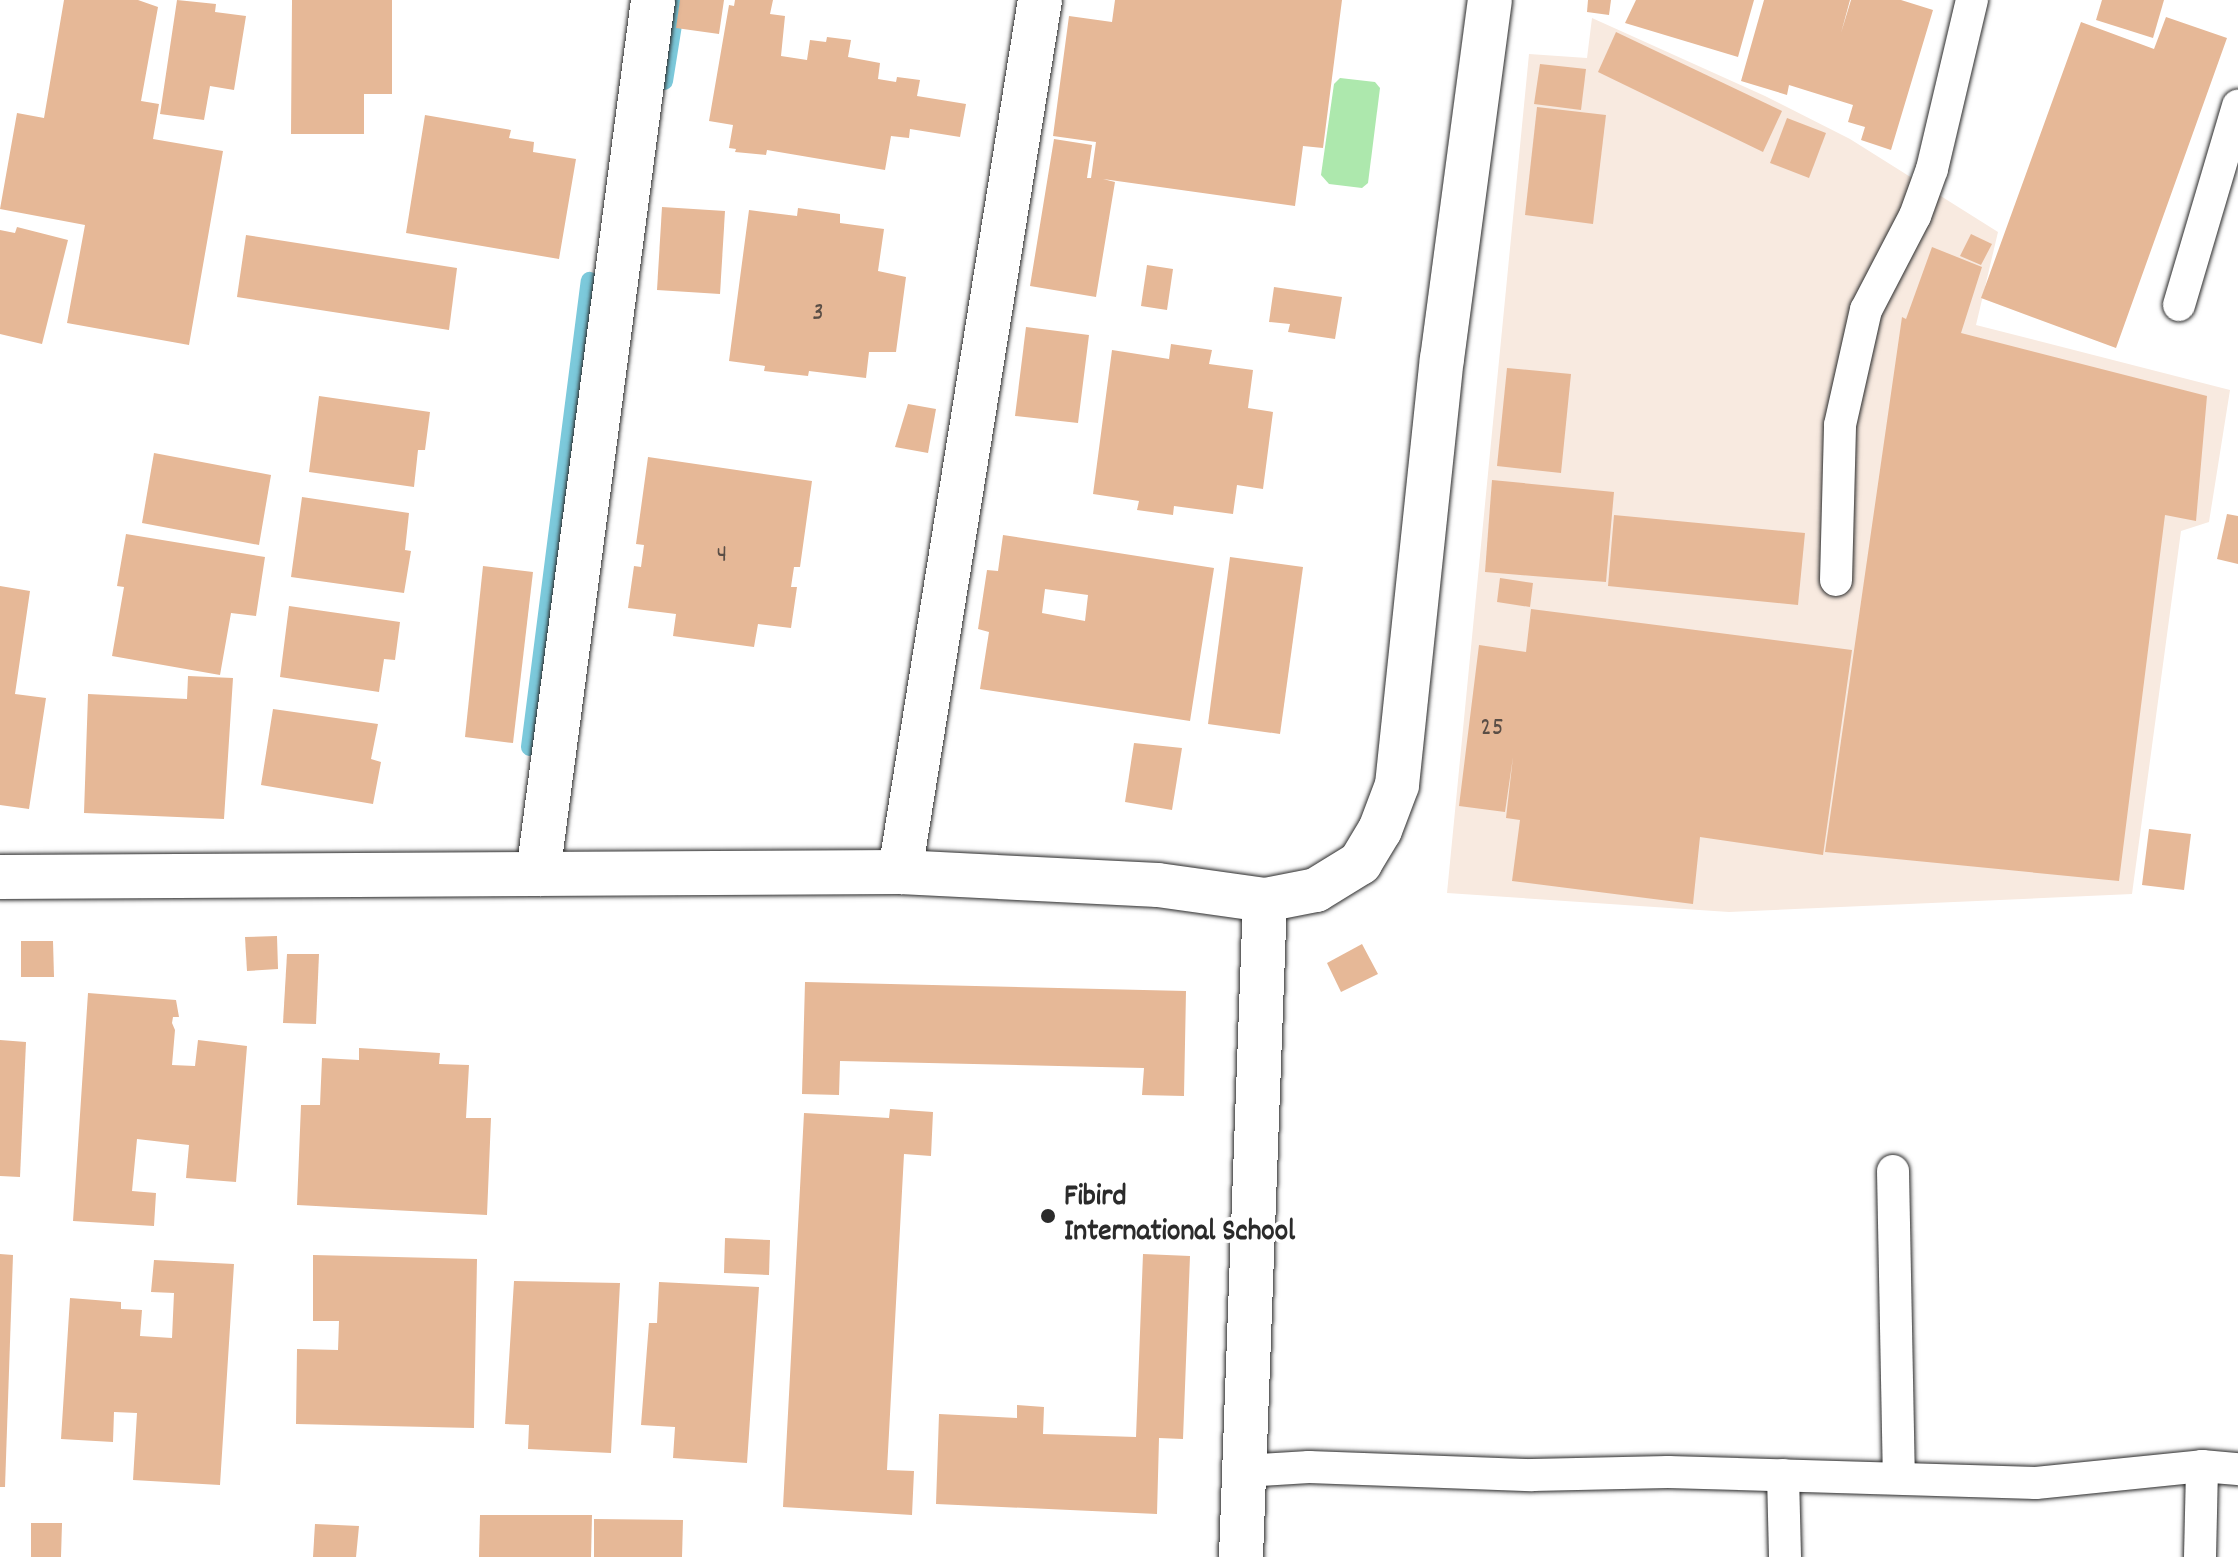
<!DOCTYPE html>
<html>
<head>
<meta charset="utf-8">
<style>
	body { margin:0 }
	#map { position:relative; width:2238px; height:1557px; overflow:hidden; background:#fff; font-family:Dekko,sans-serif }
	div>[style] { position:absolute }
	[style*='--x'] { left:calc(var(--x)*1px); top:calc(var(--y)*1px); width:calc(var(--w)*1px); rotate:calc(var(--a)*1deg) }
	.built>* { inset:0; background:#f8eae0 }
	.green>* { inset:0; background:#ade8ad }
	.stream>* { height:18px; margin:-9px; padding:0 9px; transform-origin:9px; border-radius:9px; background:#7cc9db }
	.building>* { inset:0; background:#e6b897 }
	.roads { filter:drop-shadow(0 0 2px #2b2b2b) drop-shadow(0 0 2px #2b2b2b) }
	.lane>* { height:32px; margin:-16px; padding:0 16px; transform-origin:16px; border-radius:16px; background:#fff }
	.street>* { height:44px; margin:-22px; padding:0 22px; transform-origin:22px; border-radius:22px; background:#fff }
	.dots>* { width:22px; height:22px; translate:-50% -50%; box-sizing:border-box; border:4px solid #fff; border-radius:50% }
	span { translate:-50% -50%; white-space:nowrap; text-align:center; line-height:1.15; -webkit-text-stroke:7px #fff; paint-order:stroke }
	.number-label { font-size:26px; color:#5a4e46 }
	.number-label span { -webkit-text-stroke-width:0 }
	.poi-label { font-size:30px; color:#2b2b2b; font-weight:700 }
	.left { translate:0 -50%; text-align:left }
</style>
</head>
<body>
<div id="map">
	<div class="built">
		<div style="clip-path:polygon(1592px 18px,1765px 96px,1850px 139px,1998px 232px,1976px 325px,2230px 390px,2209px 522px,2181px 531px,2132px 894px,1729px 912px,1447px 893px,1529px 54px,1587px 58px)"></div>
	</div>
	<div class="green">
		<div style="clip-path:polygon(1340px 78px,1375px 82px,1380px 88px,1368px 183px,1362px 188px,1329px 184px,1321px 175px,1334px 84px)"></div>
	</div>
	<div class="stream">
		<div style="--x:664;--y:81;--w:82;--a:-80.9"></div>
		<div style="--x:530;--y:747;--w:470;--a:-82.7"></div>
	</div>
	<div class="building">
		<div style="clip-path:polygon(64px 0,138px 0,158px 7px,141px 101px,159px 104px,153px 139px,223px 151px,189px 345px,67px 323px,85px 225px,0 209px,17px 113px,44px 118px)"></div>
		<div style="clip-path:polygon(177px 0,216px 4px,215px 12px,246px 16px,234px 90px,210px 86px,204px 120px,160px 114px)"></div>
		<div style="clip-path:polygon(292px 0,392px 0,392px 94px,364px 94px,364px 134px,291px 134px)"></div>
		<div style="clip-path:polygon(680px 0,724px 0,719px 34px,676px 28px)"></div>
		<div style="clip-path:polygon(735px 0,773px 0,770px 14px,785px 16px,781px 56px,807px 60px,810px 40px,826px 42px,827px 37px,851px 40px,848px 57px,880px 63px,878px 79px,896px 82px,897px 77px,920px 80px,917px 96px,966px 104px,960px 137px,910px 129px,909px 138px,891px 136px,885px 170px,767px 150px,766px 155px,735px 152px,736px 149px,729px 148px,733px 125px,709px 121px,729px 5px,734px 6px)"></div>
		<div style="clip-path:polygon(1115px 0,1342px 0,1323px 148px,1303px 146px,1295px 206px,1103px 179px,1115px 182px,1096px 297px,1030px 286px,1054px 139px,1092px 145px,1087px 178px,1091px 178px,1096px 142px,1053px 136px,1069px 16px,1112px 22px)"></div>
		<div style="clip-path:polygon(1588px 0,1611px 0,1609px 15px,1587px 12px)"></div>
		<div style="clip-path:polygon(1636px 0,1754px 0,1738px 57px,1625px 23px)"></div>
		<div style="clip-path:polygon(1764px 0,1850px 0,1841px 33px,1851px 0,1901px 0,1933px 10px,1891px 150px,1861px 140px,1865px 127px,1848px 122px,1853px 105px,1789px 85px,1787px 95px,1741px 81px)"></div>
		<div style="clip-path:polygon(2102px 0,2164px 0,2153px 38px,2096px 20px)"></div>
		<div style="clip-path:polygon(2166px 17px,2227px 38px,2116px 348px,1981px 298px,2081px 22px,2154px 49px)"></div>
		<div style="clip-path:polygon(1616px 32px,1782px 111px,1763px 152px,1598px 72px)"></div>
		<div style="clip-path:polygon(1540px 64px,1586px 69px,1581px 110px,1534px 104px)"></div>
		<div style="clip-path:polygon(1537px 107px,1606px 115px,1593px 224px,1525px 215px)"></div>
		<div style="clip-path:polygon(425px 115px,511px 130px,509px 138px,534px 142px,533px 152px,576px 159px,559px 259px,406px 233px)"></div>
		<div style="clip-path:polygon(1787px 118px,1826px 133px,1809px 178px,1770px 163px)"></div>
		<div style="clip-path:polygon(662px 207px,725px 211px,720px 294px,657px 290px)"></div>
		<div style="clip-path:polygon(798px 208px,840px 214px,840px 223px,884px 229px,878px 271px,906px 277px,896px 352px,869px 352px,866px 378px,809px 371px,808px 376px,764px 371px,765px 366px,729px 361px,749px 210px,797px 216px)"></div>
		<div style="clip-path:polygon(17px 227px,68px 240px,42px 344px,0 334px,0 230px,15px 233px)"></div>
		<div style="clip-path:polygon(1971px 234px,1992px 244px,1981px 265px,1960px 256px)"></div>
		<div style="clip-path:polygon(246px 235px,457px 268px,449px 330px,237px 297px)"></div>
		<div style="clip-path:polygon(1932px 247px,1982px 267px,1961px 333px,2207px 396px,2196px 521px,2165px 515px,2119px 881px,1825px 852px,1902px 317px,1906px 319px)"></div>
		<div style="clip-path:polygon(1147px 265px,1173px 269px,1167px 310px,1141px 306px)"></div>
		<div style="clip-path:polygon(1274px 287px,1342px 297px,1335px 339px,1288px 332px,1290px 324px,1269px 322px)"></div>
		<div style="clip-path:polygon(1026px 327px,1089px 335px,1078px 423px,1015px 416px)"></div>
		<div style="clip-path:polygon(1171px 344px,1212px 350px,1209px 364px,1253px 370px,1248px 408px,1273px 412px,1263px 489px,1237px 485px,1233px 514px,1174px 506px,1173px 515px,1137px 510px,1139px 501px,1093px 494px,1112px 350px,1169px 359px)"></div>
		<div style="clip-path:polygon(1507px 368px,1571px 374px,1561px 473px,1497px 466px)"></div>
		<div style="clip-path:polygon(319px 396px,430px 412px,425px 450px,418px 450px,414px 487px,309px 472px)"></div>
		<div style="clip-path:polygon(908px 404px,936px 409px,928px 453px,895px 447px)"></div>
		<div style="clip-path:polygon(154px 453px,271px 475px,259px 545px,142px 523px)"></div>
		<div style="clip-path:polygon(648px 457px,812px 481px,800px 567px,794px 567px,791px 587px,797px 587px,791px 628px,758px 624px,754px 647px,673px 636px,676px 614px,628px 608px,634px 566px,641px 567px,644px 545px,636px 544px)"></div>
		<div style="clip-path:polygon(1492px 480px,1614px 492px,1606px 582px,1485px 572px)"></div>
		<div style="clip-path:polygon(302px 497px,409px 513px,405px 550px,411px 551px,404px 593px,291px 577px)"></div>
		<div style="clip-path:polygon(2227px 514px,2238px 516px,2238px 564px,2217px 559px)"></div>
		<div style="clip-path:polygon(1614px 515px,1805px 533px,1798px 605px,1608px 586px)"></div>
		<div style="clip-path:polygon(126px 534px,265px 557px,256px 616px,231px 613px,220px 675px,112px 656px,124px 587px,117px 586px)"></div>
		<div style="clip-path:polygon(evenodd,1003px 535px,1214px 568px,1190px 721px,980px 689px,989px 632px,978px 629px,987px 570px,998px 571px,1003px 535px,1045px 589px,1088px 595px,1085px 621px,1042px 613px,1045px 589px)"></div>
		<div style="clip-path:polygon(1230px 557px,1303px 567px,1280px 734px,1208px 724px)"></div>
		<div style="clip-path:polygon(483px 566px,533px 572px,513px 743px,465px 737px)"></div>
		<div style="clip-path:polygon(1500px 578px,1533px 583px,1530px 607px,1497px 602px)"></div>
		<div style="clip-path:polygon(0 586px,30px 591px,15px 694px,46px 698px,29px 809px,0 805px)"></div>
		<div style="clip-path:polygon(289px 606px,400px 622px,395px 660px,384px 659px,379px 692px,280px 677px)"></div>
		<div style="clip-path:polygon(1531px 609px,1852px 650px,1823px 855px,1700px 837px,1693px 904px,1512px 881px,1520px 820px,1506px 818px,1513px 757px,1505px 812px,1459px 806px,1479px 645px,1526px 652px)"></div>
		<div style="clip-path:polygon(188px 676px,233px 678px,224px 819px,84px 813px,88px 694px,187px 699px)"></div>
		<div style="clip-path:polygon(273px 709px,378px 724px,371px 759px,381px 762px,373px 804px,261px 785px)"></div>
		<div style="clip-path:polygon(1134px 743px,1182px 748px,1172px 810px,1125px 802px)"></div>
		<div style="clip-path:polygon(2149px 829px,2191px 834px,2184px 890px,2142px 885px)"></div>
		<div style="clip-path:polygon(277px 936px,278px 969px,247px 971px,245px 937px)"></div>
		<div style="clip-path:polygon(21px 941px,53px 941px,54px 977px,21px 977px)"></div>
		<div style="clip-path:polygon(1362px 944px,1378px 974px,1341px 992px,1327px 963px)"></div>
		<div style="clip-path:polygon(287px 954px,319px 954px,316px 1024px,283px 1023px)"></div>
		<div style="clip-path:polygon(805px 982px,1186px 991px,1184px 1096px,1142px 1095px,1144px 1068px,840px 1061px,839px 1095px,802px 1094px)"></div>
		<div style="clip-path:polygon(88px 993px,176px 1000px,179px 1017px,173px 1017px,172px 1023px,175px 1030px,172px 1065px,195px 1066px,198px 1040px,247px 1046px,236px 1182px,186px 1178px,189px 1145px,137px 1139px,132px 1191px,156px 1193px,154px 1226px,73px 1221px)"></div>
		<div style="clip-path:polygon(0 1040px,26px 1042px,20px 1177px,0 1176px)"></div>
		<div style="clip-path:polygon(359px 1048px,440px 1053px,439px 1064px,469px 1065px,466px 1118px,491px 1118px,487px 1215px,297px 1205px,301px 1105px,320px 1105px,322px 1058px,359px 1060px)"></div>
		<div style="clip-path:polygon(890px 1109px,933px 1112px,931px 1156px,904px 1154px,887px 1470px,914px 1471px,912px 1515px,783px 1507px,804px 1113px,889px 1118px)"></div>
		<div style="clip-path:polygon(725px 1238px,770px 1240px,769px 1275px,724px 1273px)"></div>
		<div style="clip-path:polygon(0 1254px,13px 1255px,5px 1487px,0 1487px)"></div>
		<div style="clip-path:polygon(1143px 1254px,1190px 1256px,1183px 1439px,1159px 1438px,1157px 1514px,936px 1504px,939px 1414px,1017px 1418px,1017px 1405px,1044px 1407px,1043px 1434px,1136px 1437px)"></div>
		<div style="clip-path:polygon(313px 1255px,477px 1259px,474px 1428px,296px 1424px,297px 1349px,338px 1350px,339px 1321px,313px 1321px)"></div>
		<div style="clip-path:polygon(154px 1260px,234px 1264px,220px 1485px,133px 1480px,137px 1413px,114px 1412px,113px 1442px,61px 1439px,70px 1298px,121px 1302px,121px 1309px,142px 1310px,140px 1336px,172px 1338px,174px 1293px,151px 1292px)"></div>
		<div style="clip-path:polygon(514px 1281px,620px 1283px,611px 1453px,528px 1449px,529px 1425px,505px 1424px)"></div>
		<div style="clip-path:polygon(659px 1282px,759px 1287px,747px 1463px,673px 1458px,675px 1427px,641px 1425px,649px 1323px,657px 1323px)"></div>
		<div style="clip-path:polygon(480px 1515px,592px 1515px,591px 1557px,479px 1557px)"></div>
		<div style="clip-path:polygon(594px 1519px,683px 1520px,682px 1557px,594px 1557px)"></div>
		<div style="clip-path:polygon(31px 1523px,62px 1523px,61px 1557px,31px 1557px)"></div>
		<div style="clip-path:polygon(315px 1524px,359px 1526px,356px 1557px,313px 1557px)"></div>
	</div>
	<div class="roads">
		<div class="lane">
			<div style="--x:2179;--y:305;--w:208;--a:-73.5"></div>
			<div style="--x:1836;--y:580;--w:155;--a:-88.5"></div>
			<div style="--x:1840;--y:425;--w:118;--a:-77.3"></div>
			<div style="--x:1866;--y:310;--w:106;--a:-62.5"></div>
			<div style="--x:1915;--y:216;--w:50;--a:-70.1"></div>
			<div style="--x:1932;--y:169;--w:174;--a:-76.7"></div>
			<div style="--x:1893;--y:1171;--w:307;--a:88.9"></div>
			<div style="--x:1244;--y:1471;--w:65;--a:-3.5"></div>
			<div style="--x:1309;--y:1467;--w:223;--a:2.1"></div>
			<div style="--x:1532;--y:1475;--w:136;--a:-1.3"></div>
			<div style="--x:1668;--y:1472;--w:368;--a:1.7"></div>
			<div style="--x:2036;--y:1483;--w:167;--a:-5.8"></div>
			<div style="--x:2202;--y:1466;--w:36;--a:5"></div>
			<div style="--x:1783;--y:1475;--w:82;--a:88.6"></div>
			<div style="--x:2200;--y:1557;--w:91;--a:-88.7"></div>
		</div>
		<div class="street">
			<div style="--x:900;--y:872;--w:883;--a:-80.88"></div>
			<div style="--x:538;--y:874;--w:882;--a:-82.5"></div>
			<div style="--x:0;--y:877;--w:900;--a:-0.32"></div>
			<div style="--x:900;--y:872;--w:258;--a:2.9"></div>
			<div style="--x:1158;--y:885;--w:108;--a:8"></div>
			<div style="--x:1265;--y:900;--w:52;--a:-11.1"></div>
			<div style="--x:1316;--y:890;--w:52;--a:-31.5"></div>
			<div style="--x:1360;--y:863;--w:39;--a:-59"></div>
			<div style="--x:1380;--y:830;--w:48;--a:-69.3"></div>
			<div style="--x:1397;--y:785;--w:428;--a:-84"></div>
			<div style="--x:1442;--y:359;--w:362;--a:-82.4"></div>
			<div style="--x:1241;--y:1557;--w:657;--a:-87.91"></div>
		</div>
	</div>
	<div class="dots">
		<div style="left:1048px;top:1216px;background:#2b2b2b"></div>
	</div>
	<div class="number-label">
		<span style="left:818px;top:314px">3</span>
		<span style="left:722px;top:556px">4</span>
		<span style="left:1492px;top:729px">25</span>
	</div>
	<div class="poi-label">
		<span class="left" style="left:1064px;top:1216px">Fibird<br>International School</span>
	</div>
</div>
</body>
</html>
